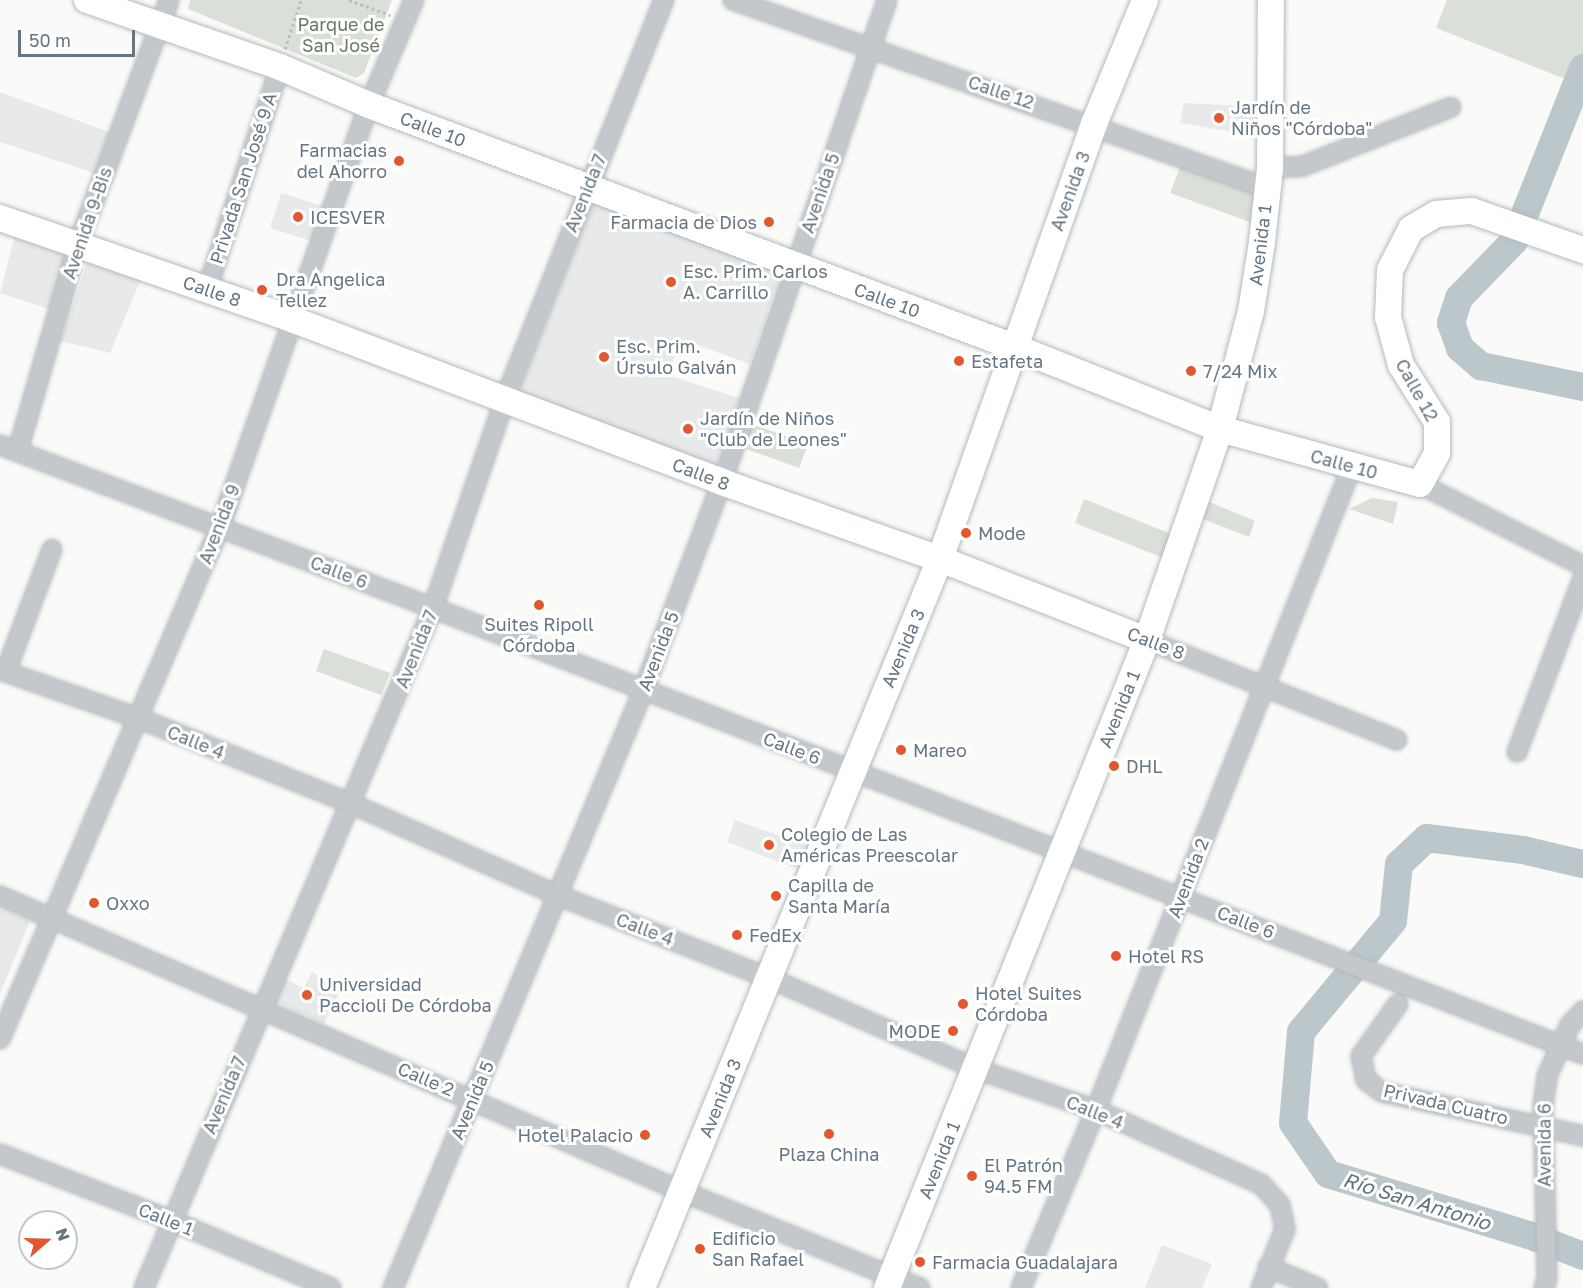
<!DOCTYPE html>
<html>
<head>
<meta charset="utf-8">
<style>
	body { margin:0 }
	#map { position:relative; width:1583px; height:1288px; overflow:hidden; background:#fafaf8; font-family:"Golos Text",sans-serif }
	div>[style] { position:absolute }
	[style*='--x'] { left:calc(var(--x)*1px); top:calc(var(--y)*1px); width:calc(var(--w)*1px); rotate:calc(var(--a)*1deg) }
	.built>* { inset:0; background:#e8e9e9 }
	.green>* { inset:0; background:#dadfd7 }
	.river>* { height:28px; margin:-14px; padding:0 14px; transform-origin:14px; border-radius:14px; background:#bbc7cb }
	.path>* { height:3px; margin-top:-1.5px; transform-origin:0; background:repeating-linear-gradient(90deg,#bbbfc2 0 3px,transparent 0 6px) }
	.roads { filter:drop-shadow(0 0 2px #b3babf) drop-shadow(0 0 2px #b3babf) }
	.minor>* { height:18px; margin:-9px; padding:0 9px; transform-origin:9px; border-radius:9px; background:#c3c8cc }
	.secondary>* { height:26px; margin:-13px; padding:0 13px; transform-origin:13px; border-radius:13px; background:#fff }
	.dots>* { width:16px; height:16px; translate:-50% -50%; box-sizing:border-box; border:3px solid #fff; border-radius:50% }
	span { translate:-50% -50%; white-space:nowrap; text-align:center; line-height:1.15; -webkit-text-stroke:6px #fff; paint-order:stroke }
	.park-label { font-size:18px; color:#687a64 }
	.street-label { font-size:18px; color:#657683 }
	.poi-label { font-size:18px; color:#657683 }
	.left { translate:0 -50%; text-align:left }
	.right { translate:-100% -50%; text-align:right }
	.water-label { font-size:20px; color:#60757c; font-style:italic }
	.north { position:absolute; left:18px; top:1210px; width:60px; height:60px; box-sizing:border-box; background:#fff; border:2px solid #c1c8cd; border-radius:50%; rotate:70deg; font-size:16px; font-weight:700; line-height:24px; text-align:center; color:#657683 }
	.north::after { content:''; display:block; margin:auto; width:21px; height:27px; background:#e4572e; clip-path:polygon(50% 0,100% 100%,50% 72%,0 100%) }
	.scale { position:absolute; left:18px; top:30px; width:117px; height:27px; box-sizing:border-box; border:3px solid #657683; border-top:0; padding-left:8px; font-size:18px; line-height:21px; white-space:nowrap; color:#657683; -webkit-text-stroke:4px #fff; paint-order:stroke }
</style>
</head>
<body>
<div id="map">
	<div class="built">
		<div style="clip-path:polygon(0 92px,109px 132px,94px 173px,0 142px)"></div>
		<div style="clip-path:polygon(1184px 103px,1258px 107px,1257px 136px,1180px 123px)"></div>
		<div style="clip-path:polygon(281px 193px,326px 207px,315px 242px,270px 228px)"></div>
		<div style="clip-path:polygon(596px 201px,781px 273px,750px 364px,681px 339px,668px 375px,739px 398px,716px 465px,518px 394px)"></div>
		<div style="clip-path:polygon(16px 231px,71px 248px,52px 310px,0 293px)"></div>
		<div style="clip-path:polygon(89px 258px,142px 277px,110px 353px,60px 341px)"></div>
		<div style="clip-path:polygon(735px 820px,812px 847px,802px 871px,727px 842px)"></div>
		<div style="clip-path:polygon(0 909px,30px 921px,0 994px)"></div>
		<div style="clip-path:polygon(312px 972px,342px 987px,324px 1024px,273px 1001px,283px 978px,304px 988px)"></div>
		<div style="clip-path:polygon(1162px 1245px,1212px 1264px,1202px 1288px,1145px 1288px)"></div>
	</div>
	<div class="green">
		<div style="clip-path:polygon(190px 0,392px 0,364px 73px,356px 78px,188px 9px)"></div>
		<div style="clip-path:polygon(1447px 0,1583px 0,1583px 86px,1436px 28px)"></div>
		<div style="clip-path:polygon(1181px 165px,1254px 192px,1250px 222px,1170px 193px)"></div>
		<div style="clip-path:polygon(751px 424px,808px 444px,799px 468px,743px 448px)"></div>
		<div style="clip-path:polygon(1372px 498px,1398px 502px,1393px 524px,1349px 509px)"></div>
		<div style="clip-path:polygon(1084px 499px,1176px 536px,1166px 559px,1075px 523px)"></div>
		<div style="clip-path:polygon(1207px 501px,1255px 521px,1249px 537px,1200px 518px)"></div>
		<div style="clip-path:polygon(324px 649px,390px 673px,381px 695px,316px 671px)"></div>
	</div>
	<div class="river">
		<div style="--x:1583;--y:68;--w:186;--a:111.7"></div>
		<div style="--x:1514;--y:241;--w:79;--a:134"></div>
		<div style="--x:1459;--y:298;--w:26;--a:108"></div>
		<div style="--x:1451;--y:323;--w:27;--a:70"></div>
		<div style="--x:1460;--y:348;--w:28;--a:41"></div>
		<div style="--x:1481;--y:366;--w:104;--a:11.6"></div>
		<div style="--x:1583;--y:864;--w:62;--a:-166.9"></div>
		<div style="--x:1523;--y:850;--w:97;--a:-172.9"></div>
		<div style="--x:1427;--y:838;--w:38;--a:137"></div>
		<div style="--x:1399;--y:864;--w:57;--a:96"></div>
		<div style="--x:1393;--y:921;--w:144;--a:129.7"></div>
		<div style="--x:1301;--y:1032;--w:91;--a:95"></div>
		<div style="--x:1293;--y:1123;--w:62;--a:55.5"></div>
		<div style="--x:1328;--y:1174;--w:210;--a:16.9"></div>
		<div style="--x:1529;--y:1235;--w:58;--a:21.3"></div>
	</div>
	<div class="path">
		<div style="--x:349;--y:0;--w:44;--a:20.1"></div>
		<div style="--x:285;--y:49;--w:52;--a:-71.9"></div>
	</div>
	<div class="roads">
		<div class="minor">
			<div style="--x:733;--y:0;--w:566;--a:19.4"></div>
			<div style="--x:1270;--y:168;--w:33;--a:-3"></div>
			<div style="--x:1303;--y:166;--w:159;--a:-21.7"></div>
			<div style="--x:207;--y:290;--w:235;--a:-71.9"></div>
			<div style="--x:0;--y:445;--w:463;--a:20.6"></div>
			<div style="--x:433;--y:608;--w:1233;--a:21.2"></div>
			<div style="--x:18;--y:450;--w:215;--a:-73.8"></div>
			<div style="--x:78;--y:244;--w:260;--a:-69.5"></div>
			<div style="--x:1420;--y:484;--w:182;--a:26.7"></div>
			<div style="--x:1147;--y:640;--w:269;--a:21.8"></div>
			<div style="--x:0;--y:670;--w:146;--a:19.2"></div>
			<div style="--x:138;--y:718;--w:231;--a:21.9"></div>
			<div style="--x:352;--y:804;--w:224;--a:23.9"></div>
			<div style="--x:557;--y:895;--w:228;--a:21.4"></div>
			<div style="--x:769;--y:978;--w:226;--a:23.7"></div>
			<div style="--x:976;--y:1069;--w:127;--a:18.9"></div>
			<div style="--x:1096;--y:1110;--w:181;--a:24.2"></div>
			<div style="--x:1261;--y:1184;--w:28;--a:48"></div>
			<div style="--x:1280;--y:1205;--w:25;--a:78"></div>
			<div style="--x:1285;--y:1229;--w:64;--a:112.1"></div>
			<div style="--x:6;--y:671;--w:130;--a:-69.3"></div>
			<div style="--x:1517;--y:752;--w:186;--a:-69.2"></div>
			<div style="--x:0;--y:896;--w:742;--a:23.42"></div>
			<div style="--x:681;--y:1191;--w:258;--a:22.1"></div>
			<div style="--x:1398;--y:1004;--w:64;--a:125.4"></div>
			<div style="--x:1361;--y:1056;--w:25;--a:78"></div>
			<div style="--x:1366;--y:1080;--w:20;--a:37"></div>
			<div style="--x:1382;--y:1092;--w:206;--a:12.3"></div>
			<div style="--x:0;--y:1039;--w:557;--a:-66.75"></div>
			<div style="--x:220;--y:527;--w:448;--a:-70.6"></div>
			<div style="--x:369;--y:105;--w:114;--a:-66.8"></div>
			<div style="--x:0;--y:1154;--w:182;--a:21.2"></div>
			<div style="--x:170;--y:1220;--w:175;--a:22.9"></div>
			<div style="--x:1268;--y:1267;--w:54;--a:22.8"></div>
			<div style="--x:144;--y:1288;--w:739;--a:-66.97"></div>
			<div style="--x:433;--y:608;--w:221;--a:-71"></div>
			<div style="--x:505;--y:399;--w:430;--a:-68.3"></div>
			<div style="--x:393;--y:1288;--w:647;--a:-67.28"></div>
			<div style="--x:643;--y:691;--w:223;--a:-69.3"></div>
			<div style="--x:722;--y:482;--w:509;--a:-71.1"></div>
			<div style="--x:1021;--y:1288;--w:193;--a:-67.2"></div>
			<div style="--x:1096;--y:1110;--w:693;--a:-68.32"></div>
			<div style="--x:1544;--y:1288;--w:10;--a:-73"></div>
			<div style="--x:1547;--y:1278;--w:172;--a:-91.3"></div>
			<div style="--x:1543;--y:1106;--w:30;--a:-82"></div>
			<div style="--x:1547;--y:1076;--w:56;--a:-65.7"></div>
			<div style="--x:1570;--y:1025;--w:19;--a:-47"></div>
		</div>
		<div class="secondary">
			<div style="--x:87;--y:0;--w:204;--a:19.1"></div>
			<div style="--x:280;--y:67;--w:97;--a:23.1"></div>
			<div style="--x:369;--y:105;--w:689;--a:20.57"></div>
			<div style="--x:1014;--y:347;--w:222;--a:21.7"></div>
			<div style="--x:1220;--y:429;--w:207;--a:15.4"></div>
			<div style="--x:1420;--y:484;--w:35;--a:-61"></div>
			<div style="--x:1437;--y:453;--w:31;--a:-90"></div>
			<div style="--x:1437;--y:422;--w:67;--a:-122.3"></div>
			<div style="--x:1401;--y:365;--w:50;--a:-105.2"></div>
			<div style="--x:1388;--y:317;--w:47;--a:-87.6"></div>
			<div style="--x:1390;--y:270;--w:46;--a:-62.9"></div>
			<div style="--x:1411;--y:229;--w:29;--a:-31"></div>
			<div style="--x:1436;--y:214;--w:36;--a:-5"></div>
			<div style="--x:1472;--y:211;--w:118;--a:19.4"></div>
			<div style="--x:0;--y:218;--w:311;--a:19.1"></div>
			<div style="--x:294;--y:320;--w:458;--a:20.7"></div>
			<div style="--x:722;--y:482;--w:231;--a:19.5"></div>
			<div style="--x:940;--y:559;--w:222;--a:21.4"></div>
			<div style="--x:642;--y:1288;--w:788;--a:-67.77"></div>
			<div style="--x:940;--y:559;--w:461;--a:-70.5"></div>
			<div style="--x:1094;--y:124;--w:134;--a:-67.6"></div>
			<div style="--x:887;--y:1288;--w:698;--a:-68.14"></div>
			<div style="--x:1147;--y:640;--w:223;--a:-70.9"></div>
			<div style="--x:1220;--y:429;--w:122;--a:-75.3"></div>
			<div style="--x:1251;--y:311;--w:70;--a:-80.9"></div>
			<div style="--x:1262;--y:242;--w:74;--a:-83.8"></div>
			<div style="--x:1270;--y:168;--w:168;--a:-89.7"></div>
		</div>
	</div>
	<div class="dots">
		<div style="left:1219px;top:118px;background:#e4572e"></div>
		<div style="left:399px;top:161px;background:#e4572e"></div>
		<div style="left:298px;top:217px;background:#e4572e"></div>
		<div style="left:769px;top:222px;background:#e4572e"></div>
		<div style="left:671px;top:282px;background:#e4572e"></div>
		<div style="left:262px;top:290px;background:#e4572e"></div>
		<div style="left:604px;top:357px;background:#e4572e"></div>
		<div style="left:959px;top:361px;background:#e4572e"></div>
		<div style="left:1191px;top:371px;background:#e4572e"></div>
		<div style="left:688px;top:429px;background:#e4572e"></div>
		<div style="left:966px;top:533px;background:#e4572e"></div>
		<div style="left:539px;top:605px;background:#e4572e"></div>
		<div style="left:901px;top:750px;background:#e4572e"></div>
		<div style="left:1114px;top:766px;background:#e4572e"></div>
		<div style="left:769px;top:845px;background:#e4572e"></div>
		<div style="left:776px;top:896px;background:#e4572e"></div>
		<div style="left:94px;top:903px;background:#e4572e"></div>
		<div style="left:737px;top:935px;background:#e4572e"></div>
		<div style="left:1116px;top:956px;background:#e4572e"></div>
		<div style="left:307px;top:995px;background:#e4572e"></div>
		<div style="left:963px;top:1004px;background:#e4572e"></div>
		<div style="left:953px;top:1031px;background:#e4572e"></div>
		<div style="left:829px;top:1134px;background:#e4572e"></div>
		<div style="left:645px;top:1135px;background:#e4572e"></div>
		<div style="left:972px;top:1176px;background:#e4572e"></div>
		<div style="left:700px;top:1249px;background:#e4572e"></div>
		<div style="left:920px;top:1262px;background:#e4572e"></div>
	</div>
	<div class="park-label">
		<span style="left:341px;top:35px">Parque de<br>San José</span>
	</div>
	<div class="street-label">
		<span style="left:1001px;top:92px;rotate:19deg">Calle 12</span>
		<span style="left:433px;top:129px;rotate:21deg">Calle 10</span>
		<span style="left:243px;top:178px;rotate:-72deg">Privada San José 9 A</span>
		<span style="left:1070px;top:191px;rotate:-70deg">Avenida 3</span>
		<span style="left:585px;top:193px;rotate:-68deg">Avenida 7</span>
		<span style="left:820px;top:193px;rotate:-71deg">Avenida 5</span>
		<span style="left:87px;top:223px;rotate:-71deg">Avenida 9-Bis</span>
		<span style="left:1260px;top:245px;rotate:-83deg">Avenida 1</span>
		<span style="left:212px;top:291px;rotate:19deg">Calle 8</span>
		<span style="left:887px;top:300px;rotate:20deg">Calle 10</span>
		<span style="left:1417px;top:390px;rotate:61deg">Calle 12</span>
		<span style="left:1344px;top:464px;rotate:15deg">Calle 10</span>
		<span style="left:701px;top:474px;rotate:21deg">Calle 8</span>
		<span style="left:219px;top:524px;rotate:-69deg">Avenida 9</span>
		<span style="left:339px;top:572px;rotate:21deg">Calle 6</span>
		<span style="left:1156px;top:643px;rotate:21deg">Calle 8</span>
		<span style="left:903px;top:648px;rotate:-67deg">Avenida 3</span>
		<span style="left:416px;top:649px;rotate:-68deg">Avenida 7</span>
		<span style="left:658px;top:651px;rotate:-69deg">Avenida 5</span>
		<span style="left:1119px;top:709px;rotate:-68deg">Avenida 1</span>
		<span style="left:196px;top:742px;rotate:22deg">Calle 4</span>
		<span style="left:792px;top:748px;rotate:21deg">Calle 6</span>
		<span style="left:1188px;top:878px;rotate:-69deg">Avenida 2</span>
		<span style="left:1246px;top:922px;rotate:21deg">Calle 6</span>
		<span style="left:645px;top:929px;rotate:21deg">Calle 4</span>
		<span style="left:426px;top:1079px;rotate:23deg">Calle 2</span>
		<span style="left:224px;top:1095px;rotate:-67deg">Avenida 7</span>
		<span style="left:720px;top:1098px;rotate:-68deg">Avenida 3</span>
		<span style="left:472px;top:1100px;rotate:-67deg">Avenida 5</span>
		<span style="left:1446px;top:1104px;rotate:13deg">Privada Cuatro</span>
		<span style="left:1095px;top:1112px;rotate:22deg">Calle 4</span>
		<span style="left:1544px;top:1145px;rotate:-90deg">Avenida 6</span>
		<span style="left:939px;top:1160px;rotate:-68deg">Avenida 1</span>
		<span style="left:166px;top:1219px;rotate:22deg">Calle 1</span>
	</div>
	<div class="poi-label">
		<span class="left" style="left:1231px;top:118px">Jardín de<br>Niños "Córdoba"</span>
		<span class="right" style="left:387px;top:161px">Farmacias<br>del Ahorro</span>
		<span class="left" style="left:310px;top:217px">ICESVER</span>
		<span class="right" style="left:757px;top:222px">Farmacia de Dios</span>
		<span class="left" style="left:683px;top:282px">Esc. Prim. Carlos<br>A. Carrillo</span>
		<span class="left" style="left:276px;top:290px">Dra Angelica<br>Tellez</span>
		<span class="left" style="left:616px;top:357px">Esc. Prim.<br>Úrsulo Galván</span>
		<span class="left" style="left:971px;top:361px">Estafeta</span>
		<span class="left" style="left:1203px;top:371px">7/24 Mix</span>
		<span class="left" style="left:700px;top:429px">Jardín de Niños<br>"Club de Leones"</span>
		<span class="left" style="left:978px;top:533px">Mode</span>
		<span style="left:539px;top:635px">Suites Ripoll<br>Córdoba</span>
		<span class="left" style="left:913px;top:750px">Mareo</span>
		<span class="left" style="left:1126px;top:766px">DHL</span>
		<span class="left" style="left:781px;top:845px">Colegio de Las<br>Américas Preescolar</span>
		<span class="left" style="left:788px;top:896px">Capilla de<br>Santa María</span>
		<span class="left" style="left:106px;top:903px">Oxxo</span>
		<span class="left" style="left:749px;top:935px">FedEx</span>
		<span class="left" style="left:1128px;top:956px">Hotel RS</span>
		<span class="left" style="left:319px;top:995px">Universidad<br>Paccioli De Córdoba</span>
		<span class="left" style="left:975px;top:1004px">Hotel Suites<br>Córdoba</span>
		<span class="right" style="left:941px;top:1031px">MODE</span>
		<span class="right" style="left:633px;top:1135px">Hotel Palacio</span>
		<span style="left:829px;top:1154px">Plaza China</span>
		<span class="left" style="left:984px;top:1176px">El Patrón<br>94.5 FM</span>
		<span class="left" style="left:712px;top:1249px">Edificio<br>San Rafael</span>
		<span class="left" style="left:932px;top:1262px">Farmacia Guadalajara</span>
	</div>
	<div class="water-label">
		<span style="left:1417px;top:1201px;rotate:17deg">Río San Antonio</span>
	</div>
	<div class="north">N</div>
	<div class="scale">50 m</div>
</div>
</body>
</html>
